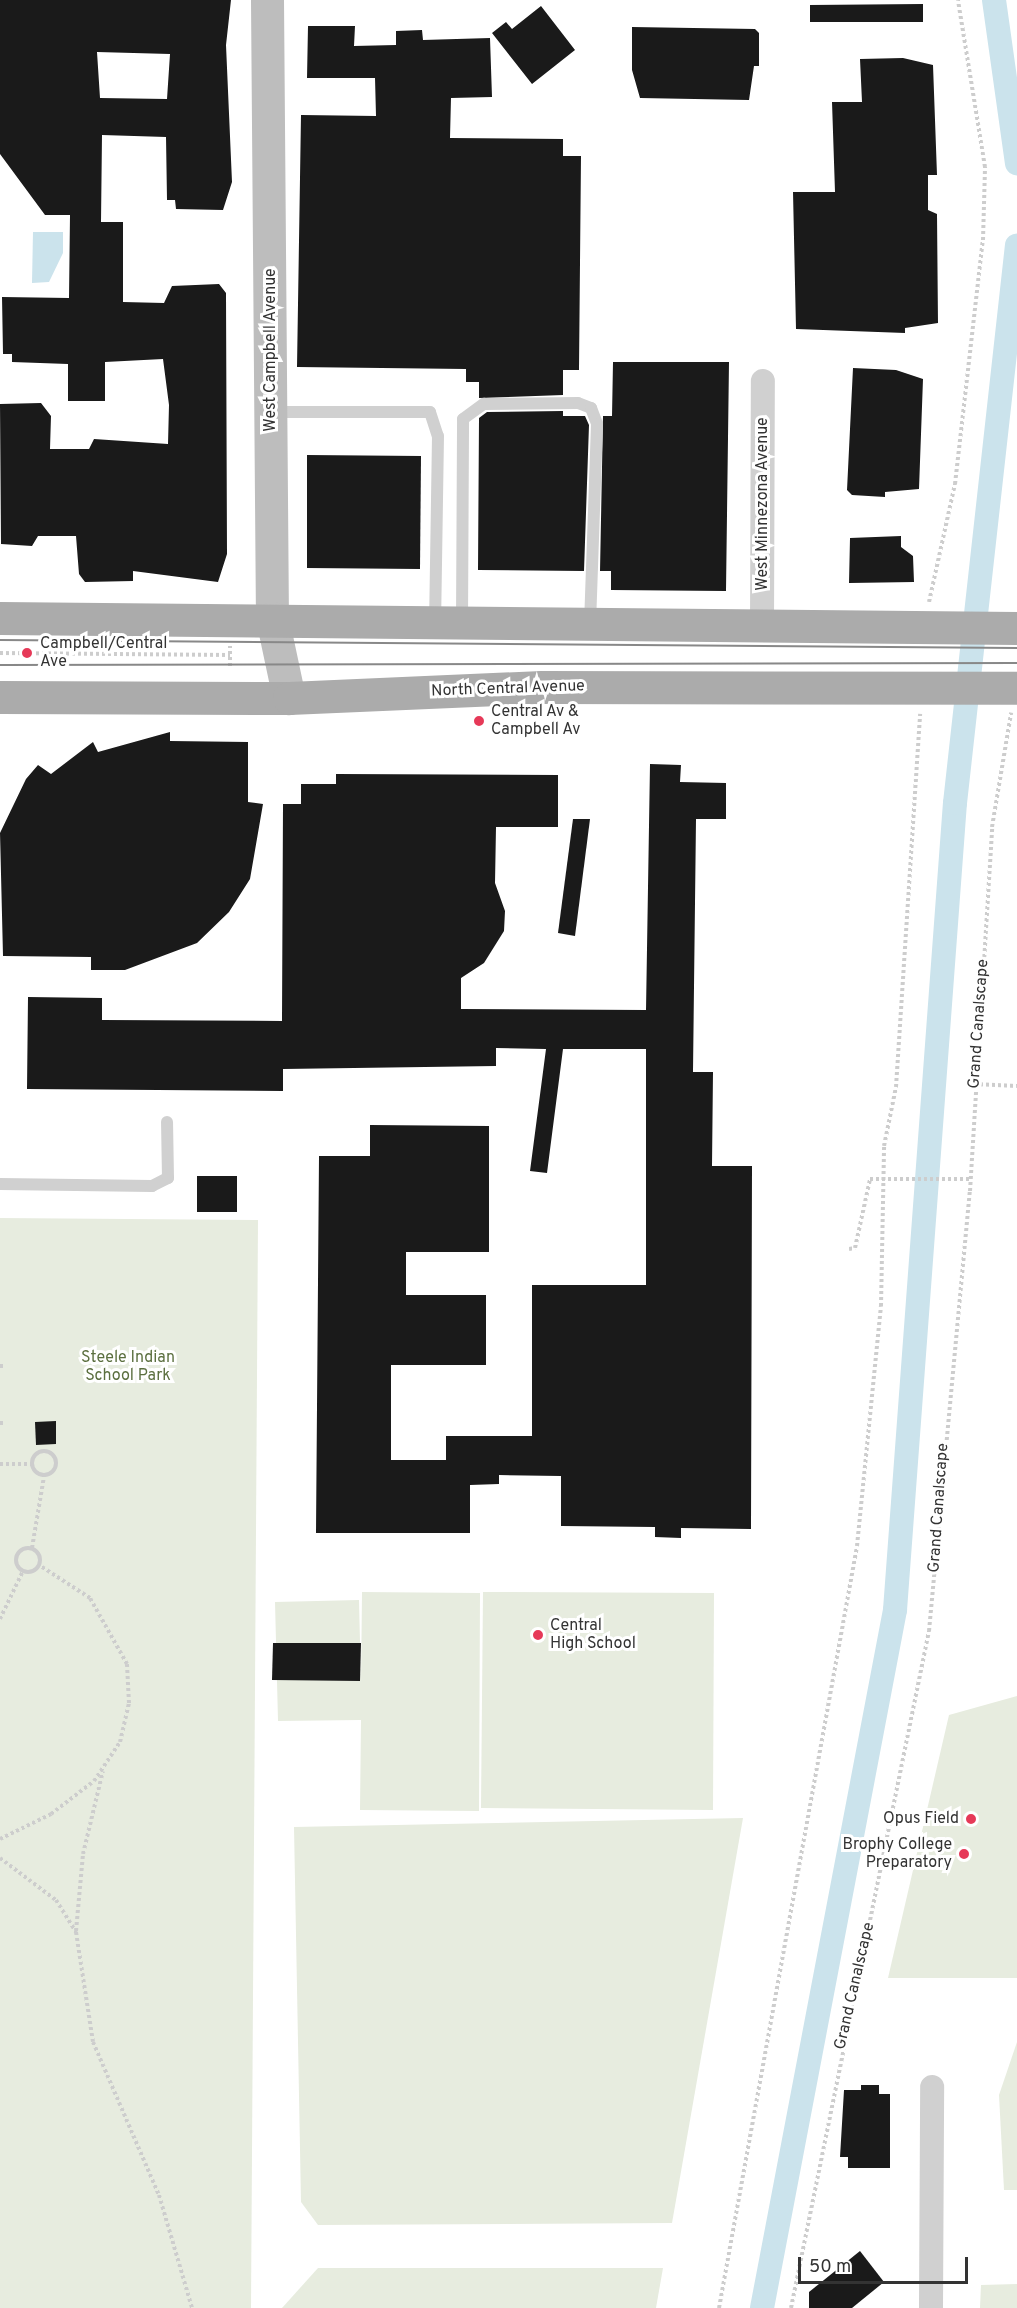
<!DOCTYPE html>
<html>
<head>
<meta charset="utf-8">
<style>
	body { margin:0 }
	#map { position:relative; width:1017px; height:2308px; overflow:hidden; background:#fff; font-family:Overpass,sans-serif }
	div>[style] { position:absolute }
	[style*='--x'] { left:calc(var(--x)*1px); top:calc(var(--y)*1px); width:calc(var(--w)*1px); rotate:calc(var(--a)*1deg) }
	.green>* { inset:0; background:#e7ecdf }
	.water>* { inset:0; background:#cbe3ec }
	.canal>* { height:24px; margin:-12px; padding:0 12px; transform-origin:12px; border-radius:12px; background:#cbe3ec }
	.building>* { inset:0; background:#1a1a1a }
	.path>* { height:4px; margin-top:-2px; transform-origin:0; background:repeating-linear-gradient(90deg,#cdcdcd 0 3px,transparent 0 6px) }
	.path>.ring { margin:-2px; padding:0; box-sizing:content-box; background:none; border:4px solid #cdcdcd; border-radius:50% }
	.lane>* { height:12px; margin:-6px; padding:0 6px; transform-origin:6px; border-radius:6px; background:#d0d0d0 }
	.street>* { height:24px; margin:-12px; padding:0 12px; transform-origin:12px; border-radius:12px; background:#d0d0d0 }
	.secondary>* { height:33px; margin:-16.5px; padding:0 16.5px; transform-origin:16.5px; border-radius:16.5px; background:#bdbdbd }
	.primary>* { height:33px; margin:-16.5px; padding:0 16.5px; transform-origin:16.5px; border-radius:16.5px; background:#ababab }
	.tram>* { height:1.5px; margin:-0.75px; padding:0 0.75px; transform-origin:0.75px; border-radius:0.75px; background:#888 }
	.dots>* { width:16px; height:16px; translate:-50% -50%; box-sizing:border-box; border:3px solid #fff; border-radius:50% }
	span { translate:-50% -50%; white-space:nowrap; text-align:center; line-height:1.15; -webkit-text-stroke:6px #fff; paint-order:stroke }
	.street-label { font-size:16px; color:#333 }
	.poi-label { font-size:16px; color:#333 }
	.left { translate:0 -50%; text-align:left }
	.right { translate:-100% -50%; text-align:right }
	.park-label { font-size:16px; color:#5b6f3f }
	.scale { position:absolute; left:798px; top:2257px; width:170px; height:27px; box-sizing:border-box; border:3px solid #333; border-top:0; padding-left:8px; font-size:18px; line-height:21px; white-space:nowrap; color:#333; -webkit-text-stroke:4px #fff; paint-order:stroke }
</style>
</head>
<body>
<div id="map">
	<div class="green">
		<div style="clip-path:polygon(0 1218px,258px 1220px,251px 2308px,0 2308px)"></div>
		<div style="clip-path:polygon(362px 1592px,480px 1593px,479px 1811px,360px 1810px,361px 1720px,278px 1721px,275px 1602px,359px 1600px,361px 1684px)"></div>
		<div style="clip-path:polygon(483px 1592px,714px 1593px,713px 1810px,481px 1808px)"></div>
		<div style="clip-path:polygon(1017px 1696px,1017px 1978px,888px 1978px,949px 1715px)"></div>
		<div style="clip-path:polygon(743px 1818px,672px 2223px,318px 2225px,301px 2202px,294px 1827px)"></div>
		<div style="clip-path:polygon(1017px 2042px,1017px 2190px,1004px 2190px,999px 2095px)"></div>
		<div style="clip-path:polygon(318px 2268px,663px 2268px,656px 2308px,282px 2308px)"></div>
		<div style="clip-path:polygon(1017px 2284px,1017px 2308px,980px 2308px,981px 2285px)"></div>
	</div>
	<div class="water">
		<div style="clip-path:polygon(33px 232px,63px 232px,63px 253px,49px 282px,32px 283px)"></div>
	</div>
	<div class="canal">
		<div style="--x:994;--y:0;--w:165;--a:82"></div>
		<div style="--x:762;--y:2308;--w:711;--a:-79.21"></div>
		<div style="--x:895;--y:1610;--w:809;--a:-85.75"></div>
		<div style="--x:955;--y:803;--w:561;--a:-83.66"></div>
	</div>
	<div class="building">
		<div style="clip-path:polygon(evenodd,0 0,231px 0,226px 45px,232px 182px,223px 210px,176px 209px,175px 200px,167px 200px,166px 137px,102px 135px,101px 222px,123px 222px,123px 302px,164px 303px,172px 286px,219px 284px,226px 293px,227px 554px,218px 582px,133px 571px,133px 581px,85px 582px,79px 574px,76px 536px,38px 536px,32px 546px,1px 544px,0 404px,41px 403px,51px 416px,50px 449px,89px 449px,94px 439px,168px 444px,169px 405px,163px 359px,105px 362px,105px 401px,68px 401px,68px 364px,12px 362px,12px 354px,3px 354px,2px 297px,69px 298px,70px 215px,45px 215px,0 154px,0 0,97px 52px,170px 54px,167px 99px,100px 98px,97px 52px)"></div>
		<div style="clip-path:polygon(923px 4px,923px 22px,810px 22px,810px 5px)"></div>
		<div style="clip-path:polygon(541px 6px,575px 50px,532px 84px,492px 33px,506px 22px,512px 29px)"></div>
		<div style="clip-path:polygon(308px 26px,355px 26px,354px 46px,396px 45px,396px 31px,422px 30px,423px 40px,490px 38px,492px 97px,451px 98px,450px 138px,563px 139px,563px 156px,581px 156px,579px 370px,563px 370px,563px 395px,479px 398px,479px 382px,466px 382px,466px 369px,297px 367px,301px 115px,376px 116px,375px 78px,307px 78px)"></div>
		<div style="clip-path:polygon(632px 27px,755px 29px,759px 33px,759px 66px,754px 66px,749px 100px,640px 98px,632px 70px)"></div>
		<div style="clip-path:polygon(903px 58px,933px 65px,937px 175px,928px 175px,928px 210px,937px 214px,938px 323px,905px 328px,905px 333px,796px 329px,793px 192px,835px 192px,832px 102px,862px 102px,860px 59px)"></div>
		<div style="clip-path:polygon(613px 362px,729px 362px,726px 591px,611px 590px,611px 571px,600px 571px,603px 416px,612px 416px)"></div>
		<div style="clip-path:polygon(853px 368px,896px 370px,923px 379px,919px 489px,885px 492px,885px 497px,852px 495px,847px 490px)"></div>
		<div style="clip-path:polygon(563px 411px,563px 416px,585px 416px,589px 425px,584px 571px,478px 570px,479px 418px,487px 412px)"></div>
		<div style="clip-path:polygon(307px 455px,421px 456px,420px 569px,307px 568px)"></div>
		<div style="clip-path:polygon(901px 536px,901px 547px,913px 556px,914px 582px,849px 583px,850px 538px)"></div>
		<div style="clip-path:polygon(170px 732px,170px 741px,248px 742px,248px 802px,263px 804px,250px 879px,229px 912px,197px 943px,125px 970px,91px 970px,91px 957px,3px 956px,0 833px,26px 779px,38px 765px,51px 774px,93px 742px,98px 752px)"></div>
		<div style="clip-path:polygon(650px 764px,681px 765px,680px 782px,726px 783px,726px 819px,696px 819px,693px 1072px,713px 1072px,712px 1166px,752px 1166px,751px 1529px,681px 1528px,681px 1538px,655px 1537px,655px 1527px,561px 1526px,561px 1476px,499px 1475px,499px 1484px,470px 1485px,470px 1533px,316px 1533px,319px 1156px,370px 1156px,370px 1125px,489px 1126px,489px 1252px,406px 1252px,406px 1295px,486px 1295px,486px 1365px,391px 1365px,391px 1460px,446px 1460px,446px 1436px,532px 1436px,532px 1285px,646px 1285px,646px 1049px,563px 1049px,547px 1173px,530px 1171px,546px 1049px,496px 1048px,496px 1066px,283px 1069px,283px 1091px,27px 1089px,28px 997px,102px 998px,102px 1020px,282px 1021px,283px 804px,301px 804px,301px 784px,336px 784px,336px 774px,558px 775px,558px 827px,496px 827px,495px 883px,505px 911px,504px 931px,484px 963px,461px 978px,461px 1009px,646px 1010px)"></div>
		<div style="clip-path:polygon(573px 819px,590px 819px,575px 936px,558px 933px)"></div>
		<div style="clip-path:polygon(197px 1176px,237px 1176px,237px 1212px,197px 1212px)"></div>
		<div style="clip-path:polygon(56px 1421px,56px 1444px,36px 1445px,35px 1422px)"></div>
		<div style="clip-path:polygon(273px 1643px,361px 1643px,360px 1681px,272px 1680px)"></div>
		<div style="clip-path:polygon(861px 2085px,879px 2085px,879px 2094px,890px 2094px,890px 2168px,848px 2168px,848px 2157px,840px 2157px,844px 2090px,861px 2090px)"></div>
		<div style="clip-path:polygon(860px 2251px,884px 2282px,852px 2308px,809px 2308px,809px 2292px)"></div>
	</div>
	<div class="path">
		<div style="--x:929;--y:602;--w:121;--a:-77.6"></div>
		<div style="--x:955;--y:484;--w:246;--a:-83.5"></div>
		<div style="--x:983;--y:240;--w:73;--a:-88.4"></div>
		<div style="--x:985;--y:167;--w:169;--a:-99.2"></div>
		<div style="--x:0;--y:653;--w:230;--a:0.5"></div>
		<div style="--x:230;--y:666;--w:20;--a:-90"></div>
		<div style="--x:974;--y:1084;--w:43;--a:2.7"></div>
		<div style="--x:849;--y:1249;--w:6;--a:-9"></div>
		<div style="--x:855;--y:1248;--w:71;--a:-77.7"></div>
		<div style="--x:870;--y:1179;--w:101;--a:0"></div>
		<div style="--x:0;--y:1366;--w:5;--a:0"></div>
		<div style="--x:0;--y:1423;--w:5;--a:0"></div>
		<div class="ring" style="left:32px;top:1451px;width:20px;height:20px"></div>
		<div style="--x:0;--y:1464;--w:32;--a:0"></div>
		<div class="ring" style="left:16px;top:1548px;width:20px;height:20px"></div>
		<div style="--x:32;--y:1548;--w:73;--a:-80.5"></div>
		<div style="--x:0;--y:1619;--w:53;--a:-64.4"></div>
		<div style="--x:0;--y:1839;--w:57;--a:-26.1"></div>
		<div style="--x:51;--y:1814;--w:54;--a:-37.5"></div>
		<div style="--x:94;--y:1781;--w:47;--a:-56.3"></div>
		<div style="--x:120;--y:1742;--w:40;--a:-77"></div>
		<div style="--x:129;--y:1703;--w:39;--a:-93"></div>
		<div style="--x:127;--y:1664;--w:76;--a:-119.3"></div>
		<div style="--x:90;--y:1598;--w:61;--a:-147.1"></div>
		<div style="--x:0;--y:1858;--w:70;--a:36.9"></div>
		<div style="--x:56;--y:1900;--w:38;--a:58"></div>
		<div style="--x:76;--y:1932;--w:111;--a:81.2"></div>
		<div style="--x:93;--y:2042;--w:167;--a:66.7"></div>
		<div style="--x:159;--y:2195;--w:118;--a:73.7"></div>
		<div style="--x:76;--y:1931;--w:77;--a:-84.8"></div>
		<div style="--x:83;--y:1854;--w:85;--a:-76.5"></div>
		<div style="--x:719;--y:2308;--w:774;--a:-79.73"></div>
		<div style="--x:857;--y:1546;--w:241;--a:-84.3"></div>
		<div style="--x:881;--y:1306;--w:160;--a:-88.9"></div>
		<div style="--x:884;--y:1146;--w:60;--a:-78.5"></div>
		<div style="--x:896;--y:1087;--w:374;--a:-86.3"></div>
		<div style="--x:791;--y:2308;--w:691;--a:-78.48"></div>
		<div style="--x:929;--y:1631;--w:442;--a:-84.7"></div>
		<div style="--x:970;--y:1191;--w:365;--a:-86.5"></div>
		<div style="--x:992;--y:827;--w:116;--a:-80.5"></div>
	</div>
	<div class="lane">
		<div style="--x:271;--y:412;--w:159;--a:0"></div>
		<div style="--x:430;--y:412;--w:25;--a:72"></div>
		<div style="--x:438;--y:436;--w:184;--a:90.9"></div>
		<div style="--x:462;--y:621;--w:202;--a:-89.7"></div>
		<div style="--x:463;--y:419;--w:26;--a:-36"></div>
		<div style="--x:484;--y:404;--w:94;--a:-0.6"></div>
		<div style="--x:578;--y:403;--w:14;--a:21"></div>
		<div style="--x:591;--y:408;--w:17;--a:69"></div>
		<div style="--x:597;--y:424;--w:200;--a:92"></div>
		<div style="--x:0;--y:1184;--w:152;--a:0.8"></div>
		<div style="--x:152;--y:1186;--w:18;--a:-27"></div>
		<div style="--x:168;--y:1178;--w:56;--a:-91"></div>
	</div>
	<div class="street">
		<div style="--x:762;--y:627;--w:246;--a:-89.8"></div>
		<div style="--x:931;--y:2308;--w:221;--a:-89.7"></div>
	</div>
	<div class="secondary">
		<div style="--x:267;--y:0;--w:618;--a:89.54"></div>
		<div style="--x:272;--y:618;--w:82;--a:78"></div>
	</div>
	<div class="primary">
		<div style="--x:0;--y:618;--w:1017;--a:0.56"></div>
		<div style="--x:0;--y:697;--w:289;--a:0.2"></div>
		<div style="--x:289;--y:698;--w:253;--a:-2.5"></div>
		<div style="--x:542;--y:687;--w:475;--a:0.1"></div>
	</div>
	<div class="tram">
		<div style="--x:0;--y:640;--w:1017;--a:0.45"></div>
		<div style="--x:0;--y:665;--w:1017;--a:-0.11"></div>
	</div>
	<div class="dots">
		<div style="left:27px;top:653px;background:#e63958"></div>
		<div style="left:479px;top:721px;background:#e63958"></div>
		<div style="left:538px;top:1635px;background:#e63958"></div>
		<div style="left:971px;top:1819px;background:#e63958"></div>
		<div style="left:964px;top:1854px;background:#e63958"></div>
	</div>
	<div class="street-label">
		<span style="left:271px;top:350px;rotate:-90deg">West Campbell Avenue</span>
		<span style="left:763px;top:504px;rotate:-90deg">West Minnezona Avenue</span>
		<span style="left:508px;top:689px;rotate:-2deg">North Central Avenue</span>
		<span style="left:979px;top:1024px;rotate:-86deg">Grand Canalscape</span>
		<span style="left:939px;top:1508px;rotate:-86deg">Grand Canalscape</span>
		<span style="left:855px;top:1986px;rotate:-77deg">Grand Canalscape</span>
	</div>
	<div class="poi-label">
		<span class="left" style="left:40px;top:653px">Campbell/Central<br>Ave</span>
		<span class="left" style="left:491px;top:721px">Central Av &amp;<br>Campbell Av</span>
		<span class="left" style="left:550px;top:1635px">Central<br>High School</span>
		<span class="right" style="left:959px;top:1819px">Opus Field</span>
		<span class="right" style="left:952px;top:1854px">Brophy College<br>Preparatory</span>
	</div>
	<div class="park-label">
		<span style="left:128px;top:1367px">Steele Indian<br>School Park</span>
	</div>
	<div class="scale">50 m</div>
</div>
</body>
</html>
